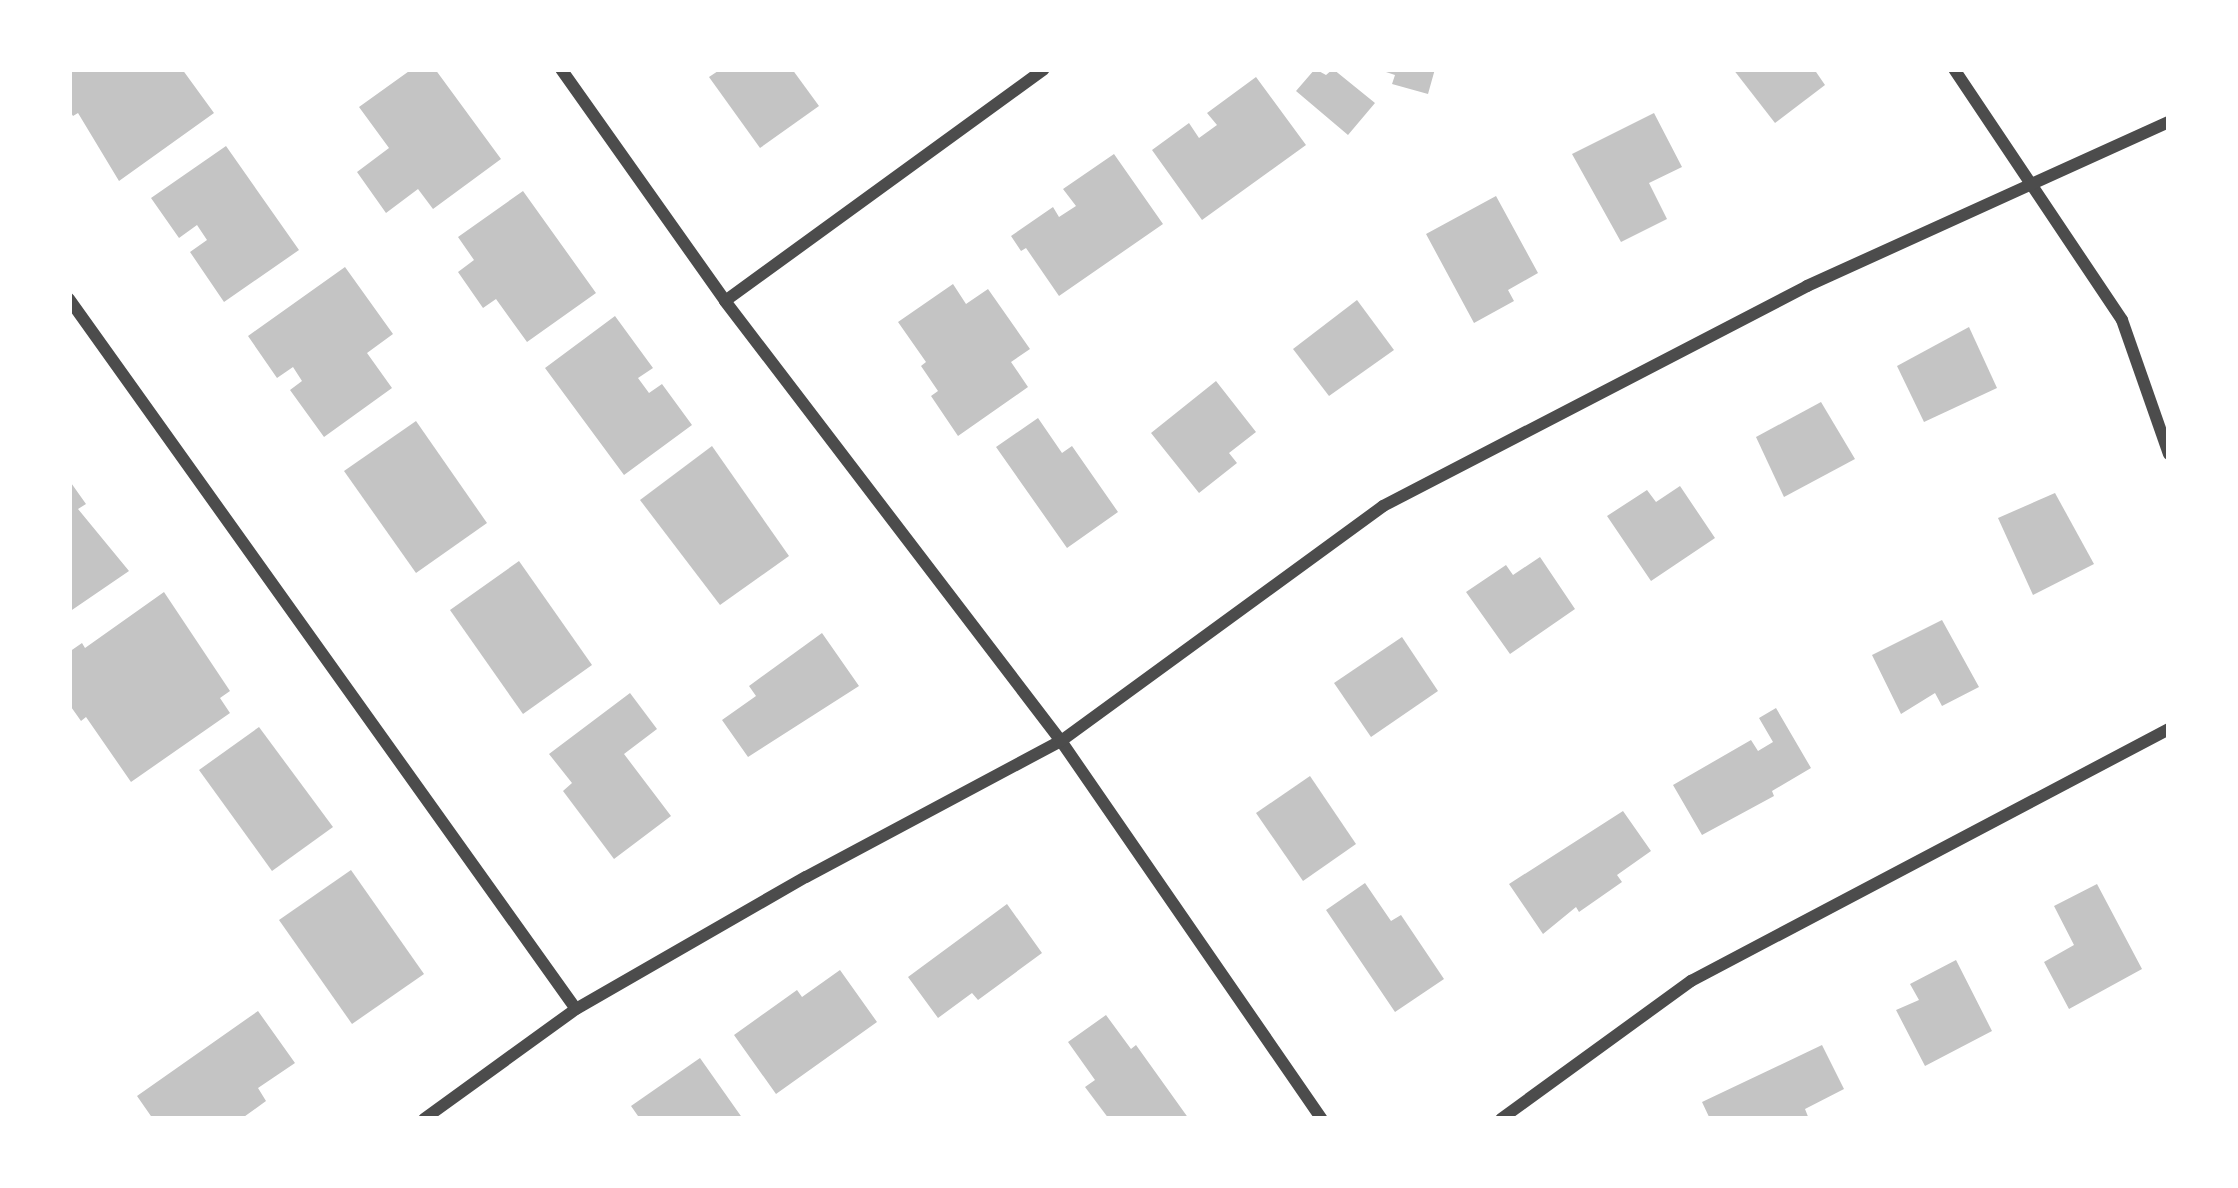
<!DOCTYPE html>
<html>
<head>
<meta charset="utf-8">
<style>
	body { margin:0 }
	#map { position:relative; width:2238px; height:1188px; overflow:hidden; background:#fff; font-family:"Sofia Sans Condensed",sans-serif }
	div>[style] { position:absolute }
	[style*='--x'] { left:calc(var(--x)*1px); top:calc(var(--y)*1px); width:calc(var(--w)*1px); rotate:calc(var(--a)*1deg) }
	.building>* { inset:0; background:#c4c4c4 }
	.minor>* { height:12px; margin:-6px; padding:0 6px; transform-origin:6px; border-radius:6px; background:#4c4c4c }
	span { translate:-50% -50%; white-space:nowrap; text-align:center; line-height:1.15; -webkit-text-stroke:9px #fff; paint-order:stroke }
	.frame { position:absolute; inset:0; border:72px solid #fff; pointer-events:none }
</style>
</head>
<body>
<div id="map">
	<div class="building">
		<div style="clip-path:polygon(69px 69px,182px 69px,214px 113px,119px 181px,78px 113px,73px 116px,69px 110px)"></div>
		<div style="clip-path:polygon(412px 69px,435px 69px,501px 159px,433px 209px,418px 189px,386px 213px,357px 172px,389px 148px,359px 107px)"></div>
		<div style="clip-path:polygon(721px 69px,792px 69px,819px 106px,760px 148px,709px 77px)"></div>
		<div style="clip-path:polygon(1315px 69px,1326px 75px,1333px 69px,1375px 103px,1348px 135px,1296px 91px)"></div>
		<div style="clip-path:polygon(1435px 69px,1428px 94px,1392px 84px,1395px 75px,1380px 70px)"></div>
		<div style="clip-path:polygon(1733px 69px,1814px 69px,1825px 85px,1775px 123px)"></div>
		<div style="clip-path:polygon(1256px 77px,1306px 145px,1202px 220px,1152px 150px,1189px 123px,1199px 138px,1217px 125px,1207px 113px)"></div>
		<div style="clip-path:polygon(1654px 113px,1682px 167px,1649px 183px,1667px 219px,1621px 242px,1572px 154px)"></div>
		<div style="clip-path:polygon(226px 146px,299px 250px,224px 302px,190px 252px,207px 240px,197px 225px,179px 238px,151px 198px)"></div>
		<div style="clip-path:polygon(1114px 154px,1163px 224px,1059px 296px,1026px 248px,1021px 251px,1011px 236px,1053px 207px,1059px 217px,1076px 206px,1063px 189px)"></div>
		<div style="clip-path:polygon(523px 191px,596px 293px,527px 342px,496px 299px,483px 308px,458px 272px,474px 260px,458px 237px)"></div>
		<div style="clip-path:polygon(1496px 196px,1538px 273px,1508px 290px,1514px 301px,1474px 323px,1426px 234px)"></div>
		<div style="clip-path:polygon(345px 267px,393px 334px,367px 353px,392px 388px,324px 437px,290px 390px,302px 381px,293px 367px,277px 378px,248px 336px)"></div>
		<div style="clip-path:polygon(953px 284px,966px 304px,988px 289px,1030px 349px,1011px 362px,1028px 387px,958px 436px,931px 396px,938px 391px,921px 366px,926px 362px,898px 322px)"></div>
		<div style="clip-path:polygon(1357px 300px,1394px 350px,1329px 396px,1293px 349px)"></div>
		<div style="clip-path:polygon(615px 316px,653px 368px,638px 378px,649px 393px,662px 384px,692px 425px,624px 475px,545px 368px)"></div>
		<div style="clip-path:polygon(1969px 327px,1997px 388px,1924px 422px,1897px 366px)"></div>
		<div style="clip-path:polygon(1216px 381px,1256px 432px,1229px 453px,1237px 463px,1199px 493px,1151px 433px)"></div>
		<div style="clip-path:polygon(1821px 402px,1855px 459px,1784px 497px,1756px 437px)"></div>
		<div style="clip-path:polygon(1038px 418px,1062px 453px,1072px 446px,1118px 512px,1067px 548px,996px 447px)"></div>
		<div style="clip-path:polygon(416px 421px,487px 523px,416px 573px,344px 471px)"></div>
		<div style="clip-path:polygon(712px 446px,789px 556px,720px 605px,640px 500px)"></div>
		<div style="clip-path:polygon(69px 480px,86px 504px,78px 509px,129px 571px,69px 612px)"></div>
		<div style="clip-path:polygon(1680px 486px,1715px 538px,1651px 581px,1607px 516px,1647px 490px,1656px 502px)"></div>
		<div style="clip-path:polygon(2055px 493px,2094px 564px,2033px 595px,1998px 518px)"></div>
		<div style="clip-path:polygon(1540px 557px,1575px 609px,1510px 654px,1466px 592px,1506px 565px,1513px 575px)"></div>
		<div style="clip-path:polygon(519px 561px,592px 665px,523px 714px,450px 610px)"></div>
		<div style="clip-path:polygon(164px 592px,230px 691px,220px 698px,230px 713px,131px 782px,86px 717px,81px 721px,69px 704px,69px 652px,82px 643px,85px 648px)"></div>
		<div style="clip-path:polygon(1942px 620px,1979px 687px,1942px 706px,1935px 693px,1901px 714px,1872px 655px)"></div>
		<div style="clip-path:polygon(822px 633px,859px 686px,748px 757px,722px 720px,756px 696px,749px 686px)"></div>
		<div style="clip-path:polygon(1402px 637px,1438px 691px,1371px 737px,1334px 683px)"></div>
		<div style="clip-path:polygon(630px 693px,657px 729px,624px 754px,671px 816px,614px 859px,563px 791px,572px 783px,549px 754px)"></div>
		<div style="clip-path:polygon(1776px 708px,1811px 768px,1772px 791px,1774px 796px,1702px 835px,1673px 785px,1751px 740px,1758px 751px,1773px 742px,1759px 718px)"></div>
		<div style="clip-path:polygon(259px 727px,333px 827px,272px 871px,199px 770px)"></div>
		<div style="clip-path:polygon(1310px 776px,1356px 844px,1303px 881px,1256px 813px)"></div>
		<div style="clip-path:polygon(1623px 811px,1651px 851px,1617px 875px,1622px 882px,1579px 912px,1576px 907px,1543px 934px,1509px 884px)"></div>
		<div style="clip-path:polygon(351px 870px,424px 974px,352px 1024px,279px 920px)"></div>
		<div style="clip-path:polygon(1365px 883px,1391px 921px,1401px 915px,1444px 979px,1395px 1012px,1326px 910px)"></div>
		<div style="clip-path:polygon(2097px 884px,2142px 969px,2069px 1009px,2044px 962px,2074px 945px,2054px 906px)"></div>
		<div style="clip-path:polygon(1007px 904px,1042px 953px,978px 1000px,972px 993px,938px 1018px,908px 977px)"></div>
		<div style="clip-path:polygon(1956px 960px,1992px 1031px,1925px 1066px,1896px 1010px,1919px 1000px,1910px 984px)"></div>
		<div style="clip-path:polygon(840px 970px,877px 1022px,776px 1094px,734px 1035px,797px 990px,802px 997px)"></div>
		<div style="clip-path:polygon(258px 1011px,295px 1063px,258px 1088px,266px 1101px,241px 1119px,153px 1119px,137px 1096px)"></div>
		<div style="clip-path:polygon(1106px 1015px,1131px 1049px,1136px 1045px,1189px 1119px,1109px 1119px,1085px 1087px,1095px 1080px,1068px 1042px)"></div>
		<div style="clip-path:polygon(1822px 1045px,1844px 1089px,1805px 1109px,1809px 1119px,1710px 1119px,1702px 1102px)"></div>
		<div style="clip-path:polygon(700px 1058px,743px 1119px,633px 1119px,638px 1116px,631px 1106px)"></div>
	</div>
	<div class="minor">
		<div style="--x:561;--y:69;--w:284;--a:54.7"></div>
		<div style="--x:725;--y:301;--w:554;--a:52.63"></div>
		<div style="--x:1061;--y:741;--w:459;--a:55.4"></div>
		<div style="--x:1954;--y:69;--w:302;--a:56.2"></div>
		<div style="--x:2122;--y:320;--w:142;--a:70.7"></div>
		<div style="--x:69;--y:299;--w:872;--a:54.47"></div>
		<div style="--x:725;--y:301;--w:394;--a:-36"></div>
		<div style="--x:424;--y:1119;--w:188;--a:-35.9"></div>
		<div style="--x:576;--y:1009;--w:265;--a:-29.9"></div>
		<div style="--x:806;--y:877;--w:289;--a:-28.1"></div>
		<div style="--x:1061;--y:741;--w:399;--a:-36.1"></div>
		<div style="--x:1383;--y:506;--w:478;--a:-27.4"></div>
		<div style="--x:1807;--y:286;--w:397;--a:-24.4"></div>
		<div style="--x:1501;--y:1119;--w:235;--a:-36"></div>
		<div style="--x:1691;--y:981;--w:540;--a:-27.8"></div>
	</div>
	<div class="frame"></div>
</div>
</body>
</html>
